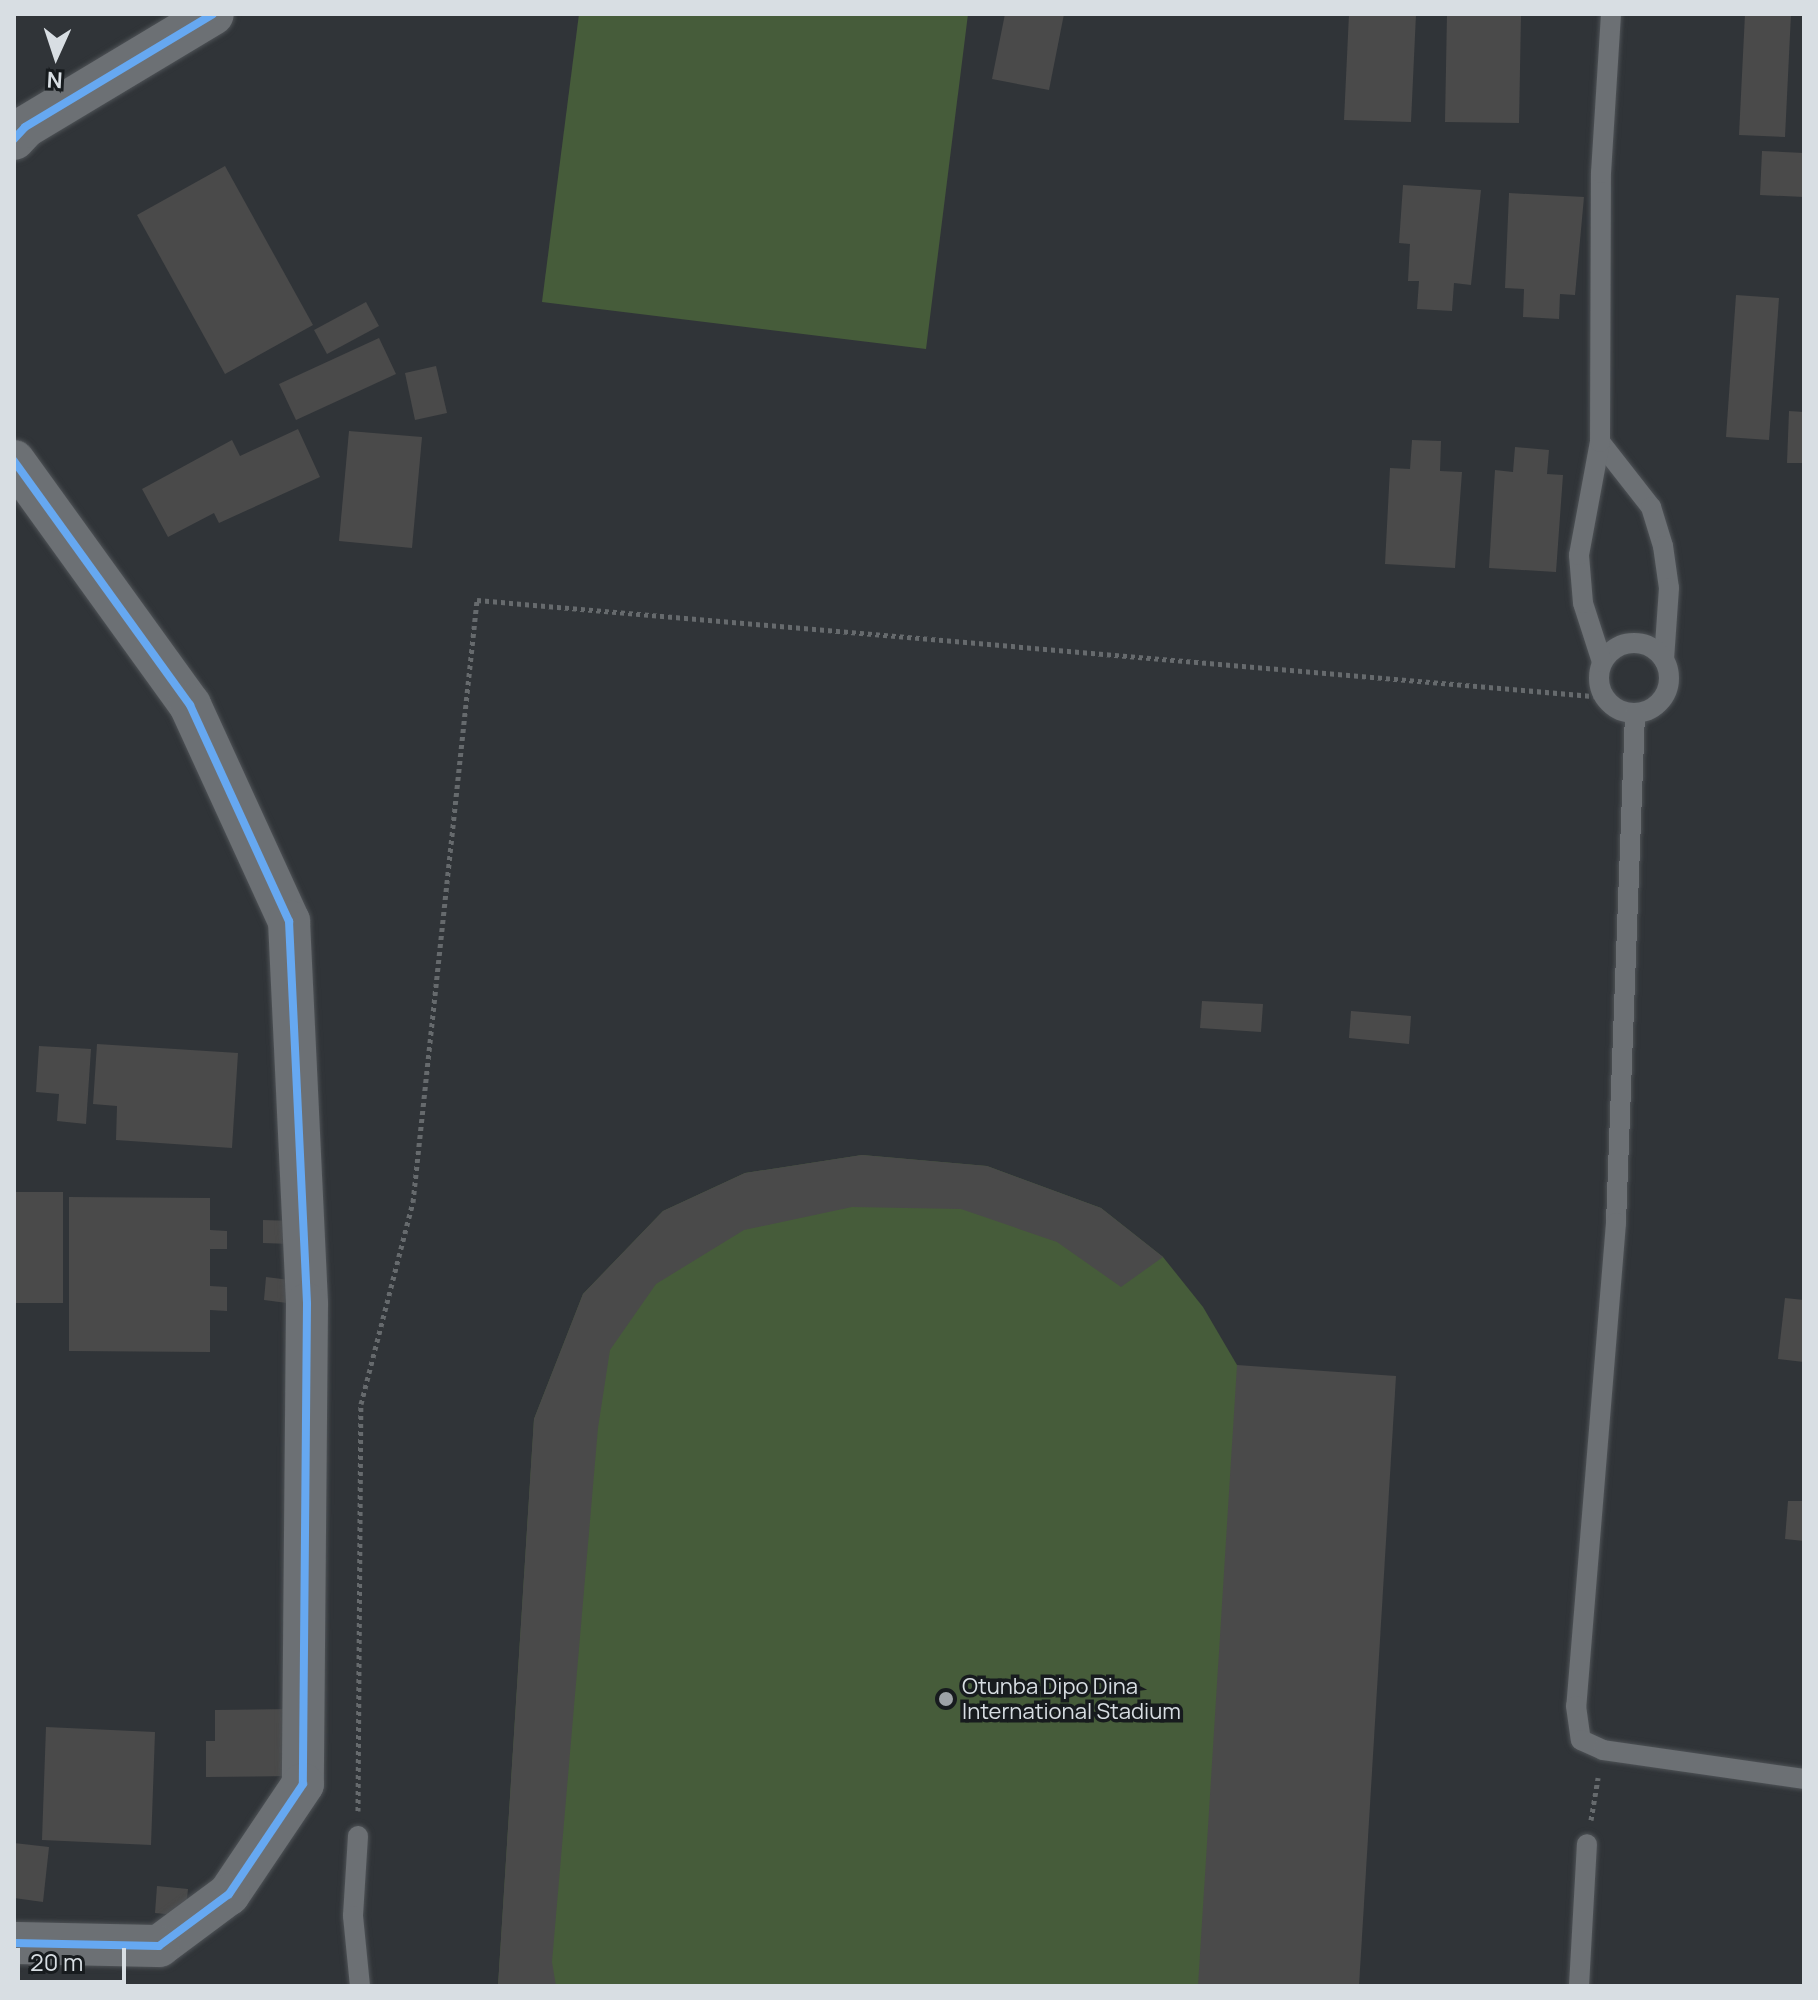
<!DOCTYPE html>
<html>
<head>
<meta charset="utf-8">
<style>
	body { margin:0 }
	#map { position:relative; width:1818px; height:2000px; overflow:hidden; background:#303438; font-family:Manrope,sans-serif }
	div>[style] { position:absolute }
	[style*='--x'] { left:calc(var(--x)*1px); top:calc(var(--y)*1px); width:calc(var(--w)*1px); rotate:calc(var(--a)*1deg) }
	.green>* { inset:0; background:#465c3a }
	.building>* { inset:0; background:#4a4a4a }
	.path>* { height:5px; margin-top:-2.5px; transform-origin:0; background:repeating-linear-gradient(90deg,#666a6d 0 4px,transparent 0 8px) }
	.roads { filter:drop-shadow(0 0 2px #4e5256) drop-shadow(0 0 2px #4e5256) }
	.lane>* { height:20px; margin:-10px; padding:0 10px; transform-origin:10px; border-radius:10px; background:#6c7074 }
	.lane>.ring { margin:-10px; padding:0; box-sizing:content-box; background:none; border:20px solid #6c7074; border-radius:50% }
	.street>* { height:42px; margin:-21px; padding:0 21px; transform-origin:21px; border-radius:21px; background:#6c7074 }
	.cycleway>* { height:8px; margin:-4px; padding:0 4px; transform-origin:4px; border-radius:4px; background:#66a8f1 }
	.dots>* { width:22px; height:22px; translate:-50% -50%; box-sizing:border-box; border:4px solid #171b1e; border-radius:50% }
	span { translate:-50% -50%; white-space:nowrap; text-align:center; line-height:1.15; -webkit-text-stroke:7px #171b1e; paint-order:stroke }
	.poi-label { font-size:22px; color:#d8dee3 }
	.left { translate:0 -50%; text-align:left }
	.frame { position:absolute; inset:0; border:16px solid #d8dee3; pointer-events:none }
	.north { position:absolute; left:16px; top:16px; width:80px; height:80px; -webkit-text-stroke:6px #171b1e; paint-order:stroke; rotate:183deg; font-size:22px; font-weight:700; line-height:32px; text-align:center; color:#d8dee3 }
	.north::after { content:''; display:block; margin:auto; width:28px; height:36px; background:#d8dee3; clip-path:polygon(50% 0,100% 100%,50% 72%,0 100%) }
	.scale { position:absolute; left:16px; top:1948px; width:110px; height:36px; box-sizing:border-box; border:4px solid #d8dee3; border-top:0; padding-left:10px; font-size:24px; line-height:28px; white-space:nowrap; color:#d8dee3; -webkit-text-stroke:6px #171b1e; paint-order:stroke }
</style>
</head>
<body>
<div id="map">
	<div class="green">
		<div style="clip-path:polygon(579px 14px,968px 14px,926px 349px,542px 302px)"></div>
		<div style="clip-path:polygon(862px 1155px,987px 1166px,1101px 1208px,1163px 1257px,1203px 1307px,1237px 1365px,1359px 1986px,498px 1986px,534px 1419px,583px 1294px,663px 1211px,745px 1173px)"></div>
	</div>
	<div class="building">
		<div style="clip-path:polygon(1005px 14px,1064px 14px,1049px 90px,992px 79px)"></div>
		<div style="clip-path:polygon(1349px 14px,1416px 14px,1411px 122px,1344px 120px)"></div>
		<div style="clip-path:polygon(1447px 14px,1521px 14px,1519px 123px,1445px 122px)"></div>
		<div style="clip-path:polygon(1745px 14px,1791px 14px,1785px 137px,1739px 135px)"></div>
		<div style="clip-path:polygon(1762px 151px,1804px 153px,1804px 197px,1760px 195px)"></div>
		<div style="clip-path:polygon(225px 166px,313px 325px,225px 374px,137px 215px)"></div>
		<div style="clip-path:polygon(1403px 185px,1481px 190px,1471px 285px,1454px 283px,1452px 311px,1417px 309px,1419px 281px,1408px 281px,1410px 244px,1399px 243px)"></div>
		<div style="clip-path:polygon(1509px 193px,1584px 197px,1575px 295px,1560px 294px,1559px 319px,1523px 317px,1524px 289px,1505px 288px)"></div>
		<div style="clip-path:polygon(1736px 295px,1779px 298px,1769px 440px,1726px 437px)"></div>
		<div style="clip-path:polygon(366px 302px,379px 326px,327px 354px,314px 330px)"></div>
		<div style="clip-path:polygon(379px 338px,396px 374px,296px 420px,279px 384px)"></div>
		<div style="clip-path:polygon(436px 366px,447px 413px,415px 420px,405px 373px)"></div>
		<div style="clip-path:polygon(1789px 411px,1804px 412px,1804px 463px,1787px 463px)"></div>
		<div style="clip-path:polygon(298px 429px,320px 477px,219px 523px,214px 513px,168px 537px,142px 489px,232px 440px,240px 456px)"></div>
		<div style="clip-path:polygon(349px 431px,422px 437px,412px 548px,339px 541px)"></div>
		<div style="clip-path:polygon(1412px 440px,1441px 441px,1440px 471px,1462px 472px,1455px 568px,1385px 564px,1390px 468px,1410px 469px)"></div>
		<div style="clip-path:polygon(1515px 447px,1549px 450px,1547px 474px,1563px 475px,1556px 572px,1489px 568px,1495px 470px,1513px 472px)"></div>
		<div style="clip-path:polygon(1202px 1001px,1263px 1004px,1261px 1032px,1200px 1028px)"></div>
		<div style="clip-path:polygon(1351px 1011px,1411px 1016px,1409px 1044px,1349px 1038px)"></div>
		<div style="clip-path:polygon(97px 1044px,238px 1053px,232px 1148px,116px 1140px,117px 1106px,93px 1104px)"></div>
		<div style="clip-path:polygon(39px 1046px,91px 1049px,86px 1124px,57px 1121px,59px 1094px,36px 1092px)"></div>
		<div style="clip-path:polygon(862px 1155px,987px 1166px,1101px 1208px,1163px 1257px,1121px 1287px,1057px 1242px,961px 1209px,852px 1207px,744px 1230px,656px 1284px,610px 1350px,598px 1428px,552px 1962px,556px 1986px,498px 1986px,534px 1419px,583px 1294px,663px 1211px,745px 1173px)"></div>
		<div style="clip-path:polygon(14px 1192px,63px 1192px,63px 1303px,14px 1303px)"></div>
		<div style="clip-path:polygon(69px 1197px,210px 1198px,210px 1230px,227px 1231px,227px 1249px,210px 1249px,210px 1286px,227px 1287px,227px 1311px,210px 1310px,210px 1352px,69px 1351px)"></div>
		<div style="clip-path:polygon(263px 1220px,292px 1221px,291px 1244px,263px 1243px)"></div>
		<div style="clip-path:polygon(266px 1277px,290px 1280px,287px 1303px,264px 1300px)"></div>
		<div style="clip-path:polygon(1785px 1298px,1804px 1300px,1804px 1362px,1778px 1359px)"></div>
		<div style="clip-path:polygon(1237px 1365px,1396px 1376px,1359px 1986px,1198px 1986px)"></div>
		<div style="clip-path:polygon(1788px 1501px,1804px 1501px,1804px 1541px,1785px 1539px)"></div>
		<div style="clip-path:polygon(291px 1709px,292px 1776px,206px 1777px,206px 1741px,215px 1741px,215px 1710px)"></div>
		<div style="clip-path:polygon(46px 1727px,155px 1732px,151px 1845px,42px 1840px)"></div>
		<div style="clip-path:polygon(14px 1843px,49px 1847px,43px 1902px,14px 1898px)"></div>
		<div style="clip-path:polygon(157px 1886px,188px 1889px,185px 1916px,155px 1913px)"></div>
	</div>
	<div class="path">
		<div style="--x:358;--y:1811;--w:407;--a:-89.6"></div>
		<div style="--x:361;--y:1404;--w:209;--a:-75.6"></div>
		<div style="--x:413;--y:1202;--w:605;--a:-83.93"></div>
		<div style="--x:477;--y:600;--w:1131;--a:4.92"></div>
		<div style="--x:1591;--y:1820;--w:43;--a:-80.5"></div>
	</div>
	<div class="roads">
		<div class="lane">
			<div style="--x:1600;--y:442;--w:83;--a:51.9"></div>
			<div style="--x:1651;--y:507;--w:41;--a:72.9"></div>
			<div style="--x:1663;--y:546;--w:42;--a:81.9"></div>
			<div style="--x:1669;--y:588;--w:72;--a:94"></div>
			<div class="ring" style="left:1599px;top:643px;width:50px;height:50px"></div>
			<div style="--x:1602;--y:662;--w:62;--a:-107.9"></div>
			<div style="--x:1583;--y:603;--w:48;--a:-94.8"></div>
			<div style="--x:1579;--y:555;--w:115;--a:-79.5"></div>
			<div style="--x:1600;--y:442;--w:269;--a:-89.8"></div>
			<div style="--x:1601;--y:173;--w:159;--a:-86.4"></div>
			<div style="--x:1635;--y:714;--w:509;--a:92.14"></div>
			<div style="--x:1616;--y:1223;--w:485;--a:94.7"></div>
			<div style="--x:1576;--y:1706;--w:34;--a:82"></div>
			<div style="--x:1581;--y:1740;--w:24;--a:24"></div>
			<div style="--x:1603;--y:1750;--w:203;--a:8.2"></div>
			<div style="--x:358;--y:1836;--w:80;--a:93.6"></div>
			<div style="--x:353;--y:1916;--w:70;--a:84.3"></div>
			<div style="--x:1579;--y:1986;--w:142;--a:-86.8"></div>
		</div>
		<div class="street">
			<div style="--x:14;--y:139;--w:16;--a:-47"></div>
			<div style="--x:25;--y:127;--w:219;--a:-31"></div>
			<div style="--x:14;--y:461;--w:301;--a:54.2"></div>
			<div style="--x:190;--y:705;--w:238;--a:65.4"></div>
			<div style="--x:289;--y:921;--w:383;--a:87.3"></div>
			<div style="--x:307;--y:1304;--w:480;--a:90.5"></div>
			<div style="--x:303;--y:1784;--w:133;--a:123.9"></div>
			<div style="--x:229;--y:1894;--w:87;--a:143.4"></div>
			<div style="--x:159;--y:1946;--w:145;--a:-178.8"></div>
		</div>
	</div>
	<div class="cycleway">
		<div style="--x:14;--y:139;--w:16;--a:-47"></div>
		<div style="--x:25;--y:127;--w:219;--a:-31"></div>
		<div style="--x:14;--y:461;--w:301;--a:54.2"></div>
		<div style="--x:190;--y:705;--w:238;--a:65.4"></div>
		<div style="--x:289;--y:921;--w:383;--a:87.3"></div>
		<div style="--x:307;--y:1304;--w:480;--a:90.5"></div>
		<div style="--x:303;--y:1784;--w:133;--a:123.9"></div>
		<div style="--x:229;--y:1894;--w:87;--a:143.4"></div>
		<div style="--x:159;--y:1946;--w:145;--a:-178.8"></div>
	</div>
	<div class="dots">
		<div style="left:946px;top:1699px;background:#9da2a7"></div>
	</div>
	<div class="poi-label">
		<span class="left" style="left:962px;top:1699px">Otunba Dipo Dina<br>International Stadium</span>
	</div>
	<div class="frame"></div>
	<div class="north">N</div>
	<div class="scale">20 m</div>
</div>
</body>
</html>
